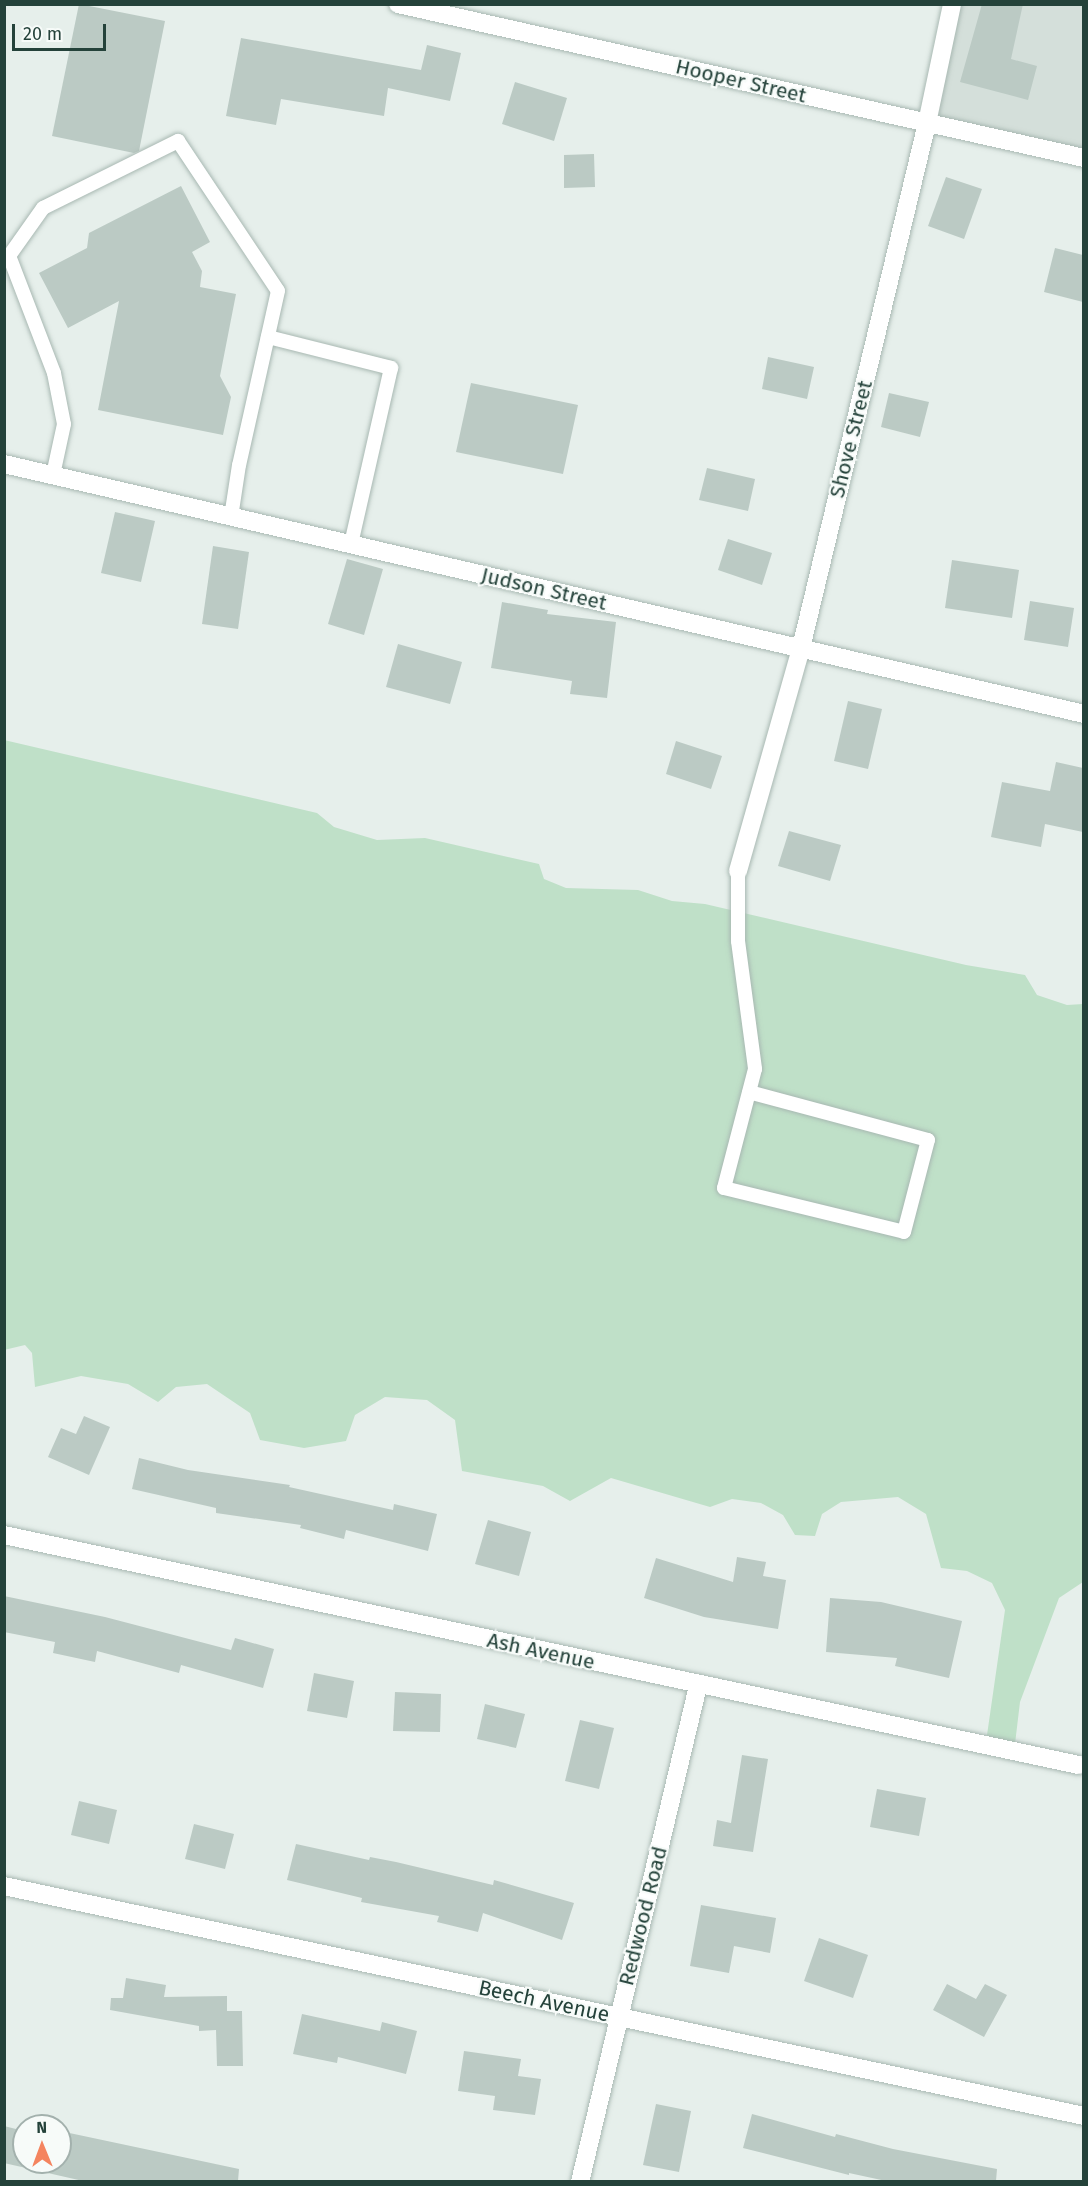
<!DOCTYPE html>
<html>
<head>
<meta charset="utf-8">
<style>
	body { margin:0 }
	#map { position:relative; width:1088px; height:2186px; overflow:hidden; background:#e6efeb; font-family:"Fira Sans",sans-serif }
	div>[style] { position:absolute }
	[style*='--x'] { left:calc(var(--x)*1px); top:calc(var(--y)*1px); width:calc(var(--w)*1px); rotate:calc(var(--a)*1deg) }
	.built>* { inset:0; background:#d4dfda }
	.green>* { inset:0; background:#bfe0c8 }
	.building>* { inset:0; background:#bbcac4 }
	.roads { filter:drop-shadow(0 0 2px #a8b8b2) drop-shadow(0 0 2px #a8b8b2) }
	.lane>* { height:14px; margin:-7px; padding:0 7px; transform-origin:7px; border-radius:7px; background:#fff }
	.street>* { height:18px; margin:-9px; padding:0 9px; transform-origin:9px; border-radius:9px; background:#fff }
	span { translate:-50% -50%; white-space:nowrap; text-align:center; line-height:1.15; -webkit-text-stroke:4.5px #f7fbf9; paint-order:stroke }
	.street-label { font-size:21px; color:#24423a }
	.frame { position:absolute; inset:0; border:6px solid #24423a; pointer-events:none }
	.north { position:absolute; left:12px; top:2114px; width:60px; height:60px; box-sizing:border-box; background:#f7fbf9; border:2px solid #a3b1ad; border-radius:50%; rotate:359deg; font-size:16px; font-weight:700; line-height:24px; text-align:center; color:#24423a }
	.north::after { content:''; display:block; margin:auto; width:21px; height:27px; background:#f4845f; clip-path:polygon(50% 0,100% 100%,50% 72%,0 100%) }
	.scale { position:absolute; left:12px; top:24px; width:94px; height:27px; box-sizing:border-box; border:3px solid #24423a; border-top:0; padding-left:8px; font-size:18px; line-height:21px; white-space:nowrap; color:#24423a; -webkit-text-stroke:4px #f7fbf9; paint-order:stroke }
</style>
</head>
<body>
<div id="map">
	<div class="built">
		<div style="clip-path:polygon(952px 5px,1083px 5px,1083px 153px,929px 115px)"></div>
	</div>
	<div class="green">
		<div style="clip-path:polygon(4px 740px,317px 813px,334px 827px,377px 840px,425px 838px,539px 864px,544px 879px,566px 888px,638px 890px,672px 901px,705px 904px,966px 965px,1025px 975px,1037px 995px,1067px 1005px,1083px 1004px,1083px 1582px,1059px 1598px,1020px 1702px,1015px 1744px,986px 1742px,1005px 1610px,992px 1583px,967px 1571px,941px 1568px,926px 1514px,898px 1497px,841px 1502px,822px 1514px,815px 1536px,795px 1535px,783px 1515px,761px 1503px,732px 1499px,710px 1507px,611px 1478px,570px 1501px,543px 1486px,462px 1471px,455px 1420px,427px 1400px,385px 1397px,355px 1415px,346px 1441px,304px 1448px,260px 1440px,250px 1413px,207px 1384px,176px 1387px,158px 1402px,128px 1384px,81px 1376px,35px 1387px,32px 1353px,25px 1345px,4px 1350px)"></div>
	</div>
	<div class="building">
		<div style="clip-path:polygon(79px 4px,165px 21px,139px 151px,134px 153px,52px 136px)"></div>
		<div style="clip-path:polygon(982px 4px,1023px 4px,1011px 59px,1037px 66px,1028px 100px,960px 82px)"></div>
		<div style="clip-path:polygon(241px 38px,421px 70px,427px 45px,461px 53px,450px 101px,388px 88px,384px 116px,281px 99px,276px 125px,226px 116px)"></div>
		<div style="clip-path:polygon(515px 82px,567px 98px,554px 141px,502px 124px)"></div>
		<div style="clip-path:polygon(594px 154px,595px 187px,564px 188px,564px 155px)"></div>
		<div style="clip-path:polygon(946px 177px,982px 189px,964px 239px,928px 226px)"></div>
		<div style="clip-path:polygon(181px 186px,210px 242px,192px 252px,202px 271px,200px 287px,236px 294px,220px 376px,231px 397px,223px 435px,98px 410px,119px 301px,68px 328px,39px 273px,87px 248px,89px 233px)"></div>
		<div style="clip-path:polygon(1055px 248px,1083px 255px,1083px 302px,1044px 292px)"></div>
		<div style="clip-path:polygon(768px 357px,814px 367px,807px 399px,762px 389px)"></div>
		<div style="clip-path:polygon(471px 383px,578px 405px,563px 474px,456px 452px)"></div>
		<div style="clip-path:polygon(889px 393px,929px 402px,920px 437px,881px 427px)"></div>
		<div style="clip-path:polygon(707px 468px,755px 479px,748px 511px,699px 500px)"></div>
		<div style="clip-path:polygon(115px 512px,155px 521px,141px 582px,101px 573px)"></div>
		<div style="clip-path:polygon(728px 539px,772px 553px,762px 585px,718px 570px)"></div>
		<div style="clip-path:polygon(213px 546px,249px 552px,238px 629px,202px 624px)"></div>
		<div style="clip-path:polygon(347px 559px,383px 569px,364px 635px,328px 624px)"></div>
		<div style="clip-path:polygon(952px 560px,1019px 570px,1012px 618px,945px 608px)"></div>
		<div style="clip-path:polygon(1030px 601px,1074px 608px,1068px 647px,1024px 640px)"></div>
		<div style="clip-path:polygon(502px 602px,548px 610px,547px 614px,616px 622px,607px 698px,570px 694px,572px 681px,491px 668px)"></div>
		<div style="clip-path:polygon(398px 644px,462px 662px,450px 704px,386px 687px)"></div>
		<div style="clip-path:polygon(848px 701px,882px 709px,868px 769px,834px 761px)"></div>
		<div style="clip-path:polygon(676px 741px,722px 756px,711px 789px,666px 774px)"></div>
		<div style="clip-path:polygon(1056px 762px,1083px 768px,1083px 832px,1045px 824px,1041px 847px,991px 837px,1002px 782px,1050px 791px)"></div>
		<div style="clip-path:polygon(789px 831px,841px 845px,830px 881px,778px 866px)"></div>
		<div style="clip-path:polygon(84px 1416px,110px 1427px,89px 1475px,48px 1457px,61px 1428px,76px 1434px)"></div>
		<div style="clip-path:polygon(139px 1458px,188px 1470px,290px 1485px,289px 1487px,393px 1510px,394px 1504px,437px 1514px,428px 1551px,346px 1530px,344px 1539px,300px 1528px,301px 1525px,216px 1513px,216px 1508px,132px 1489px)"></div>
		<div style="clip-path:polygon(488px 1520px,531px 1532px,519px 1576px,475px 1564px)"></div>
		<div style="clip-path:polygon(737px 1557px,766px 1562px,763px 1576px,786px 1580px,778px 1629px,704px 1617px,644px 1598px,656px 1558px,733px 1582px)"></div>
		<div style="clip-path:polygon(4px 1596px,105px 1617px,231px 1650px,235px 1638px,274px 1649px,263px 1688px,181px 1665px,179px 1673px,97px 1651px,95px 1662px,53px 1653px,55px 1642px,4px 1632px)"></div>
		<div style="clip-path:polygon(830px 1598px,881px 1602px,962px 1621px,949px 1678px,895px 1666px,897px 1658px,826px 1652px)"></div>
		<div style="clip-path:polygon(314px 1673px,354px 1681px,347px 1718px,307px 1711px)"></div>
		<div style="clip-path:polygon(395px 1692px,441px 1694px,440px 1732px,393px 1731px)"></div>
		<div style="clip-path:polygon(485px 1704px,525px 1714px,516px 1748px,477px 1739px)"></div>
		<div style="clip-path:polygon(580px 1720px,614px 1728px,599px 1789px,565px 1781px)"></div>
		<div style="clip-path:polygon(742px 1755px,768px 1759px,753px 1852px,713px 1846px,717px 1820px,731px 1823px)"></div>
		<div style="clip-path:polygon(877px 1789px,926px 1798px,919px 1836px,870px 1827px)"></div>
		<div style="clip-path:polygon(79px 1801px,117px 1810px,109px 1844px,71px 1835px)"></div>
		<div style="clip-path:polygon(194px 1824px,234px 1834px,225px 1869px,185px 1859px)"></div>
		<div style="clip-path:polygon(296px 1844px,369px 1860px,370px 1857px,396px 1862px,493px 1885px,494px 1880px,574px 1903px,562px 1940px,483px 1913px,478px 1932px,437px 1922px,439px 1916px,361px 1902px,362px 1898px,287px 1880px)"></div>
		<div style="clip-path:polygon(701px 1905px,776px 1918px,770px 1953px,734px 1946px,729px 1973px,690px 1966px)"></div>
		<div style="clip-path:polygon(819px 1938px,868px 1955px,853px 1998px,804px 1981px)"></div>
		<div style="clip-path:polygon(126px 1978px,166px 1985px,164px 1997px,227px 1996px,227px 2011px,242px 2011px,243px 2066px,217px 2066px,216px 2030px,199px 2031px,199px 2026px,110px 2010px,111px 1998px,123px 1998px)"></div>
		<div style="clip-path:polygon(947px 1984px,976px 1999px,985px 1984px,1007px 1995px,984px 2037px,933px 2010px)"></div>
		<div style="clip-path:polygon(302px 2014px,380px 2031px,382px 2022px,417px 2031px,406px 2074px,338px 2057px,337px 2063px,293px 2054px)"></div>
		<div style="clip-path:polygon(464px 2051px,521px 2059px,518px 2076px,541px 2079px,535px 2115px,493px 2110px,495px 2096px,458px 2091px)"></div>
		<div style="clip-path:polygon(656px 2104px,691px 2111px,679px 2172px,643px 2165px)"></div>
		<div style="clip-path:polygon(752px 2114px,835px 2137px,836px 2134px,893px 2149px,997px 2169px,996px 2181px,886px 2181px,849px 2173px,849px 2175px,743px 2148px)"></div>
		<div style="clip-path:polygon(4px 2126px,24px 2131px,24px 2162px,60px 2162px,60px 2131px,239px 2169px,238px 2181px,83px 2181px,4px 2163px)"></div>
	</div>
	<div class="roads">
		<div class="lane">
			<div style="--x:268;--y:337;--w:127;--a:14.1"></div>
			<div style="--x:391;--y:368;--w:180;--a:102.8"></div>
			<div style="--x:53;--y:475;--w:52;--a:-77.8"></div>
			<div style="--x:64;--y:424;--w:52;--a:-101.1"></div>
			<div style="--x:54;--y:373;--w:125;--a:-111"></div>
			<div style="--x:9;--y:256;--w:59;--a:-54.7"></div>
			<div style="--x:43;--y:208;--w:151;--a:-26.4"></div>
			<div style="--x:178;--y:141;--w:180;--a:56.3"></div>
			<div style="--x:278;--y:291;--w:178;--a:102.6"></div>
			<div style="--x:239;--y:465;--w:53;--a:98.7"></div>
			<div style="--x:738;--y:871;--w:70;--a:90"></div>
			<div style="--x:738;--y:941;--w:129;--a:82.4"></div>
			<div style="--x:755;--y:1069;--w:123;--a:104.6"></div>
			<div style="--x:724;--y:1188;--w:185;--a:13.7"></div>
			<div style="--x:904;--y:1232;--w:95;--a:-75.4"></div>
			<div style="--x:928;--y:1140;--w:185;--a:-165"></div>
		</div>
		<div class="street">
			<div style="--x:398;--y:4;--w:703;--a:12.65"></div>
			<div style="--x:4;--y:464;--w:1109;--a:13.03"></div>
			<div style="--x:738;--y:871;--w:232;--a:-74.2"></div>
			<div style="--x:801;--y:648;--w:540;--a:-76.5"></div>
			<div style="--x:927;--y:123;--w:122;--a:-78.1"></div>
			<div style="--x:4;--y:1535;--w:1099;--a:12.08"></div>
			<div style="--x:4;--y:1886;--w:1104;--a:12.02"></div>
			<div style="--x:580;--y:2182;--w:510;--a:-76.62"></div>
		</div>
	</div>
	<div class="street-label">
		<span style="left:741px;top:81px;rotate:13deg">Hooper Street</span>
		<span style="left:851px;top:439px;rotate:-76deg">Shove Street</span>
		<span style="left:544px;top:589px;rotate:13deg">Judson Street</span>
		<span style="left:541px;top:1651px;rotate:12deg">Ash Avenue</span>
		<span style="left:643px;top:1916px;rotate:-76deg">Redwood Road</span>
		<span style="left:544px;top:2001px;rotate:12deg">Beech Avenue</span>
	</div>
	<div class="frame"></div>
	<div class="north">N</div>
	<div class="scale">20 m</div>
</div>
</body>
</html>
